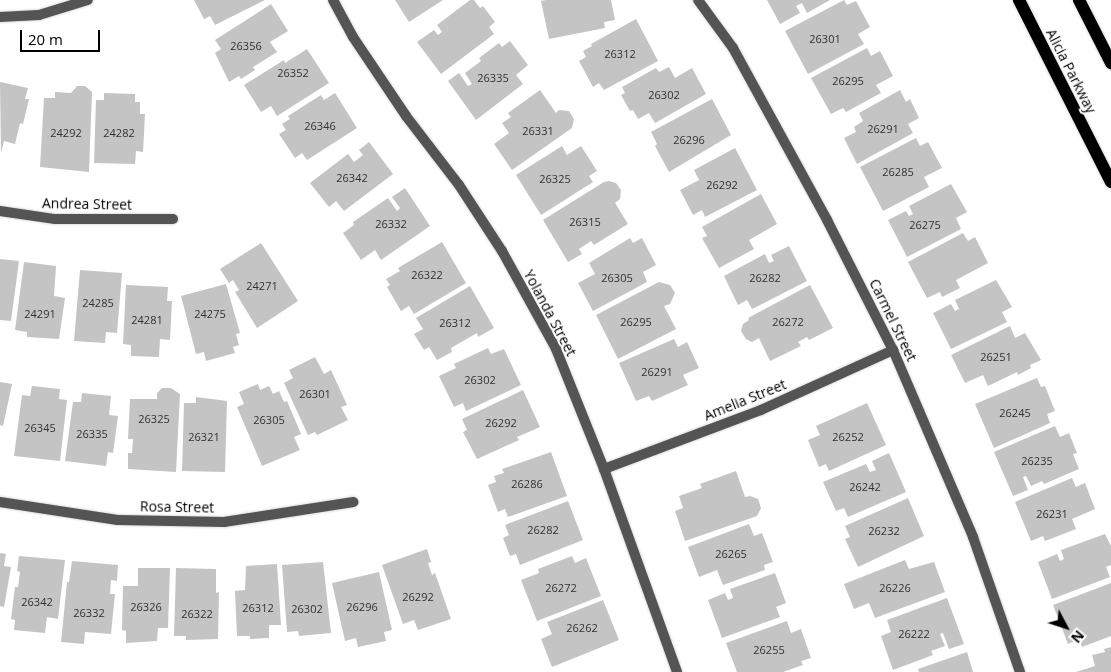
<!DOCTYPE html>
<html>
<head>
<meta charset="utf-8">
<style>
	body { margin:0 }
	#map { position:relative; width:1111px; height:672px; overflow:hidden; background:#fff; font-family:"Open Sans",sans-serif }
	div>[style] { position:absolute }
	.building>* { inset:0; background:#c4c4c4 }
	.roads { filter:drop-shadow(0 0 1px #dbdbdb) drop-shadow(0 0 1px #dbdbdb) }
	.street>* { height:10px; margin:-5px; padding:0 5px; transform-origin:5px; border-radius:5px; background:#545454 }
	.primary>* { height:12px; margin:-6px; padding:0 6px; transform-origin:6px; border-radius:6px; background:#000 }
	span { translate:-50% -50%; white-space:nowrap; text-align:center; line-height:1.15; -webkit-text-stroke:4px #fff; paint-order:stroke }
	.number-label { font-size:11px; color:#313131 }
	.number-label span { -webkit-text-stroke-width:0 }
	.street-label { font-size:14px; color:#000 }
	.north { position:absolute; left:1041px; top:602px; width:50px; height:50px; -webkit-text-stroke:4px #fff; paint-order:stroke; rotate:130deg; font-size:14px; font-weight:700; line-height:20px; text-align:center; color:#000 }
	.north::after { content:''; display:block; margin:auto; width:18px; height:22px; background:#000; clip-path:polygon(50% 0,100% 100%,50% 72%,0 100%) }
	.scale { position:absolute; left:20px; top:30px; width:80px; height:22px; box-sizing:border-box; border:2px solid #000; border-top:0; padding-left:6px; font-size:15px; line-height:18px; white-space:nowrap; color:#000; -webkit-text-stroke:4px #fff; paint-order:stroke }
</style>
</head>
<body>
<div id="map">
	<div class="building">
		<i style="clip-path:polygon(194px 0,265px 0,215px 25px,210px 16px,204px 19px)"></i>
		<i style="clip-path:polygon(395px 0,443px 0,409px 22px)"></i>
		<i style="clip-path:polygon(470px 0,474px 0,480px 8px,483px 6px,495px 22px,489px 27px,494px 34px,441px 74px,417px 42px,434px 30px,438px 35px,442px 32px,437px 25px)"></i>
		<i style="clip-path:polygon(546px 0,611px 0,615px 20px,604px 22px,605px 28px,549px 39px,541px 1px)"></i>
		<i style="clip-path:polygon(767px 0,830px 0,807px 13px,802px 3px,796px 6px,800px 13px,780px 24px)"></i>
		<i style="clip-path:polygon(844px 0,847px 5px,856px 1px,870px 27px,858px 34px,864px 44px,808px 74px,785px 31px)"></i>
		<i style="clip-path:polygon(271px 4px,288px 31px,270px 42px,277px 52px,253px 67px,255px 70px,241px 79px,239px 76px,229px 82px,215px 53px,221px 49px,215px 40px)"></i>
		<i style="clip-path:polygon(636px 19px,658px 61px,604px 90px,599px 83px,593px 87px,579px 61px,586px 57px,583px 51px,592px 46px,591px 44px)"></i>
		<i style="clip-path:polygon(510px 41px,528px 65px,516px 75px,523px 84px,476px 120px,448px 81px,459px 73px,468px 86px,472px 84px,465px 73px,481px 61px,479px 58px,499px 43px,502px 47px)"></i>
		<i style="clip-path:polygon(867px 48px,871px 56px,880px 51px,893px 76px,876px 85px,881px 93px,846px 112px,843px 108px,831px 114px,811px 78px)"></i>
		<i style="clip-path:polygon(307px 49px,329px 83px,277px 116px,271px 106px,261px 112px,244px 85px,284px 60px,285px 63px)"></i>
		<i style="clip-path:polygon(669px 67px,675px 78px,692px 68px,706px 94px,655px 123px,649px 113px,638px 119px,633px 110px,630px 111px,621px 95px,625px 93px,622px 87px,656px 68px,659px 72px)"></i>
		<i style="clip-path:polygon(0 82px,28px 88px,25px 99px,29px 99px,23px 124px,20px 123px,15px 144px,4px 141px,1px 153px)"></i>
		<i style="clip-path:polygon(77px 86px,85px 86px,92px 92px,89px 172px,40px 167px,44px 98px,55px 98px,55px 92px,71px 93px)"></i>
		<i style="clip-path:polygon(540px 90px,556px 113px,559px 110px,569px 111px,574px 119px,572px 128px,512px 170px,494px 144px,509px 133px,502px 123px,511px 117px,508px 113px)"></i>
		<i style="clip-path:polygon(900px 90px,906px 102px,910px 99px,919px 118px,908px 124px,913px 133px,857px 164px,844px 138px,856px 132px,854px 127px,863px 121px,859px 113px)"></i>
		<i style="clip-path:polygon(104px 93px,135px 94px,135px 102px,140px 102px,140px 114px,145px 114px,143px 152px,136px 151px,135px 164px,94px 163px,96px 100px,104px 100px)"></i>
		<i style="clip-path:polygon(335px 93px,357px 128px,307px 160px,302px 153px,295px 158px,279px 134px,286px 130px,282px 124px,290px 119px,288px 116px,321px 95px,324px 100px)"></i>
		<i style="clip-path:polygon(712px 99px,731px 135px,669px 172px,655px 146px,657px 144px,651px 132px)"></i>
		<i style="clip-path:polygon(916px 138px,920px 146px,928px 142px,942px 168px,924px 177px,929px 187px,883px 211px,860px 167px)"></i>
		<i style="clip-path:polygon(369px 142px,393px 174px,344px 211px,336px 201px,329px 207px,310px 183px,348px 154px,354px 162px,363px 155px,359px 150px)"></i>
		<i style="clip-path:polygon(562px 146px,567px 155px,581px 146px,597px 171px,589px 176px,593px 182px,541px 215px,516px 175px)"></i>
		<i style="clip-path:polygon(735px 148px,757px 190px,705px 217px,702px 210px,693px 215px,680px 190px,699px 180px,694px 170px)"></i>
		<i style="clip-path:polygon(609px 181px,616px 183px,621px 190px,620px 199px,615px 203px,628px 224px,594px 245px,591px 241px,579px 249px,582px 254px,568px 262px,543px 220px,604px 182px)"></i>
		<i style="clip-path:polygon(951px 184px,967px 212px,956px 218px,961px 229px,907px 257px,888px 220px,906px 211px,909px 216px,913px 214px,909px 206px)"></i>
		<i style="clip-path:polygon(405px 188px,430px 226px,381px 260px,375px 250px,361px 260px,343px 233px,354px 225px,353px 222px,388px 198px,397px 211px,400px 208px,392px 197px)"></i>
		<i style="clip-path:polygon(761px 194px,777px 224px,749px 240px,754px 249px,719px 268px,702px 238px,707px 236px,702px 227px)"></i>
		<i style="clip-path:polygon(963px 233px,968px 241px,975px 237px,988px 263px,956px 280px,960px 288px,942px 297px,940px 292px,927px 298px,908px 262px)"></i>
		<i style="clip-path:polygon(630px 238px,633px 243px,642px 238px,656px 265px,643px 272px,647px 282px,593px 311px,578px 283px,595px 274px,589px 263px)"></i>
		<i style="clip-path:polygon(442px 242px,466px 283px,414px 314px,409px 306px,401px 311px,387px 287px,390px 285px,386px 279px,400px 271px,398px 268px)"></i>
		<i style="clip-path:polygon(261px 243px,298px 301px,257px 328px,235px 292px,239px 290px,233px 280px,229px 283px,220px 269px)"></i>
		<i style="clip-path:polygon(789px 246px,807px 281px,752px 309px,747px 300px,738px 305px,724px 276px,765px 254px,769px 263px,774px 261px,771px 255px)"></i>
		<i style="clip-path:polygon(0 259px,19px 261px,11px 321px,0 320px)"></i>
		<i style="clip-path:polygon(24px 262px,56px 266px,54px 296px,65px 298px,59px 339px,27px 337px,27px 332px,15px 330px)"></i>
		<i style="clip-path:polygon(80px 270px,122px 273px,117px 333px,106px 332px,105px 343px,74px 341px)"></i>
		<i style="clip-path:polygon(996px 280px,1012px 307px,1002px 312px,1007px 322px,951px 349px,933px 313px,951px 304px,955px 311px,959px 309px,955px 300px)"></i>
		<i style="clip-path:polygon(659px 282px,670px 285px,675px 293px,670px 304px,664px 306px,676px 329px,618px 359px,596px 315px)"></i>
		<i style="clip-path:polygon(226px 284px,240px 333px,236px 334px,239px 345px,233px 347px,235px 353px,206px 361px,204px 352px,196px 354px,181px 296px)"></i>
		<i style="clip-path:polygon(126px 285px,168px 287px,167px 301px,172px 301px,170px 340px,160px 339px,159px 357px,131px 356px,131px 345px,123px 344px)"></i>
		<i style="clip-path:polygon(810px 285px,833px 328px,809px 340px,807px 337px,798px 342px,801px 346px,770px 361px,759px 338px,752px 342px,746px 339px,741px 331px,743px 324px,749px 320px,748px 318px)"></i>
		<i style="clip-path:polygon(470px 286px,494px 328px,478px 337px,477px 333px,451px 348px,452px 352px,437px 360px,429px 347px,424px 350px,414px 334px,423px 329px,416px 318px)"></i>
		<i style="clip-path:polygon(1010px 326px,1015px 338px,1025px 333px,1041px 360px,1030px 365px,1031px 368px,1018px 375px,1017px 372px,988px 386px,983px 375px,965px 383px,951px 355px)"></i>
		<i style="clip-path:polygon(674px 339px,678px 347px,687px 342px,699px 368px,683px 375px,688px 385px,652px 401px,649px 396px,636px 401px,619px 363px)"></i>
		<i style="clip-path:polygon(488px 348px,491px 354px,504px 349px,521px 385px,466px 411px,463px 403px,454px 407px,439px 376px,456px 368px,454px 364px)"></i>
		<i style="clip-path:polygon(315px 357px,324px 374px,331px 370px,347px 405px,341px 407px,348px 420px,317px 435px,315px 432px,308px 435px,284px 383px,293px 378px,289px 370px)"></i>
		<i style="clip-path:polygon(1037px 378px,1041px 387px,1045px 386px,1055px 411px,1047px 414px,1050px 423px,994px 448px,975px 404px)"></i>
		<i style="clip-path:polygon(0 382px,12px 384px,3px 426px,0 425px)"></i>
		<i style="clip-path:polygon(258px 384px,260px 390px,269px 386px,273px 394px,279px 391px,284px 402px,287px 401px,301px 434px,294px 437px,300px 450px,262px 466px,237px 407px,244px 404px,239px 392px)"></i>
		<i style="clip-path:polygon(32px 386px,60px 389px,59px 399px,67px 400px,60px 461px,14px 456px,22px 395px,30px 396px)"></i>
		<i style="clip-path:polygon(162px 388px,171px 388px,180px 394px,176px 472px,128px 469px,128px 453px,132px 453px,133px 439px,128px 439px,130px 399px,157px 399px,157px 393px)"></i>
		<i style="clip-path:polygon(523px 390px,540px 427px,517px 437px,519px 440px,477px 459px,463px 432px,467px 430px,462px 419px)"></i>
		<i style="clip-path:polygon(82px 393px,111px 396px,109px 415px,118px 416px,113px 453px,108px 452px,106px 466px,65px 461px,73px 402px,81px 402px)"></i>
		<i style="clip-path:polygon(196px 397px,227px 401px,225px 472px,182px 471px,184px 403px,196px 403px)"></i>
		<i style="clip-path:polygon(867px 403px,886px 445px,829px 471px,826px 464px,819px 467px,808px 440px,820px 435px,816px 426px)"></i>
		<i style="clip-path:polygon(1055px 426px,1060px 437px,1069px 433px,1077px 453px,1073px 454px,1079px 469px,1044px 484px,1042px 481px,1031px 486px,1026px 476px,1023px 477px,1028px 490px,1013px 496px,994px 452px)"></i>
		<i style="clip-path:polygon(551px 452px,567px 496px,508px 517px,505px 509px,498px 512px,488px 485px,496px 482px,494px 476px,504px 473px,502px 469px)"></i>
		<i style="clip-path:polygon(889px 453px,906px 492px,848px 517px,844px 508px,836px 511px,823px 482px,866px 464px,870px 472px,876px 470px,872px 461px)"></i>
		<i style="clip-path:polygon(736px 471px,745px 497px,750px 496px,758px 499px,761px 508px,757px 516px,685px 541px,675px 511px,683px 508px,679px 496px,702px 488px,700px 484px)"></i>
		<i style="clip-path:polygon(1072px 478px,1076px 487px,1085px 483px,1095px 509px,1072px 519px,1076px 529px,1045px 541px,1043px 536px,1031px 541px,1015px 502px)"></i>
		<i style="clip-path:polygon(908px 498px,924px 536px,858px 567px,845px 539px,850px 537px,845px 526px)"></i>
		<i style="clip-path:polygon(568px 501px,583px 540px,520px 565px,516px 554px,510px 556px,503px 538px,509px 535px,505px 525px)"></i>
		<i style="clip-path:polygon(749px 524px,754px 536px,762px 533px,773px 562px,764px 565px,765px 570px,723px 585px,717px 570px,699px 577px,688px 547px)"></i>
		<i style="clip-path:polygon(1105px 534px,1111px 546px,1111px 565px,1106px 567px,1110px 577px,1052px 599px,1038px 562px,1057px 554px,1060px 561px,1064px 559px,1061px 550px)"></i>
		<i style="clip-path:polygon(427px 549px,431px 562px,428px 563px,432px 575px,435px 573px,451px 619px,418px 630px,414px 620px,403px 624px,382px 565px)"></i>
		<i style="clip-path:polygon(0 553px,6px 554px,4px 566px,11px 567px,4px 607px,0 606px)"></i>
		<i style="clip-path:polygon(19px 556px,65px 560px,58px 619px,47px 617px,45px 633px,14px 630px,15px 620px,11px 619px,15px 587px,18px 587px,20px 572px,17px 571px)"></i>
		<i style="clip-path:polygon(572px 556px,575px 563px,586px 558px,601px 596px,537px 621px,521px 580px,539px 573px,538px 569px)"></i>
		<i style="clip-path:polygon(905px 560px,909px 569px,934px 562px,945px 592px,875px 618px,869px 603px,854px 609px,844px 584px)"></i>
		<i style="clip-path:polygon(72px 561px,118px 565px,117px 581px,111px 580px,110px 594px,115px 594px,111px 634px,85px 632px,84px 644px,61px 642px,67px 582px,69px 582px)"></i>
		<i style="clip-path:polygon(323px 562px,331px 633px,299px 636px,298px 631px,287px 632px,282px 565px)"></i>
		<i style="clip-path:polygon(277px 564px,281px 625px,269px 625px,269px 638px,250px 639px,250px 636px,237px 636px,235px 591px,245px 590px,246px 566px)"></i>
		<i style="clip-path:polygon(138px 568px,170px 568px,168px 628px,158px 628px,157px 641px,126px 643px,126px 631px,122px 630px,123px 586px,138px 586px)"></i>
		<i style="clip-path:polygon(176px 568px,216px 569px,216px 593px,219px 592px,218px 639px,186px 640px,186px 636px,174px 636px)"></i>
		<i style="clip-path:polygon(379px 572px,392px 630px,384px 632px,386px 641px,358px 647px,356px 638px,345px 641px,332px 583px)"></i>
		<i style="clip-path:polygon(775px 573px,786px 603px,776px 607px,780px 617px,722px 638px,708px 600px,725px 593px,728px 600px,733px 598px,730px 589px)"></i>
		<i style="clip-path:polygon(1111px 583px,1111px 636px,1082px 647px,1079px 639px,1068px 644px,1053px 605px)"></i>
		<i style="clip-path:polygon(947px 598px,964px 644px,949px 649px,943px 633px,940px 634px,945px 646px,931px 651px,933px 655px,893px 670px,881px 636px,891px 632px,887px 620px)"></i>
		<i style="clip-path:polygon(603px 600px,619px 640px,552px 667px,541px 639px,552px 634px,547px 622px)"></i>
		<i style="clip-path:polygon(787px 621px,791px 633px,801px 629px,811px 658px,801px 661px,803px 665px,783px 672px,737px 672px,726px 643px)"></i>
		<i style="clip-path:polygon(1111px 647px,1111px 672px,1076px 672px,1095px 666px,1092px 655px,1105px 652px,1104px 649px)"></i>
		<i style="clip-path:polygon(967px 652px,973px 672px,919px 672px,918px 669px)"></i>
	</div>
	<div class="roads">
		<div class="street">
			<i style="left:333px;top:0;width:42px;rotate:61.6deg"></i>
			<i style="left:353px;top:37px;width:95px;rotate:56.1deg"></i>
			<i style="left:406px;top:116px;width:87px;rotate:52.5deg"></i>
			<i style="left:459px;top:185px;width:79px;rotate:56.9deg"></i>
			<i style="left:502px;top:251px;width:112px;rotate:61.1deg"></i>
			<i style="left:556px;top:349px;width:129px;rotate:68.2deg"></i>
			<i style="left:604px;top:469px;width:216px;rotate:70.2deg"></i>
			<i style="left:698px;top:0;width:59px;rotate:53.9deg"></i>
			<i style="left:733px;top:48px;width:196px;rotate:61.3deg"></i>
			<i style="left:827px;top:220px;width:146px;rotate:63.1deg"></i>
			<i style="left:893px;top:350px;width:203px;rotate:66.8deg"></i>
			<i style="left:973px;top:537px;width:143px;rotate:70.8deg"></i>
			<i style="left:0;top:17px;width:39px;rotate:-3deg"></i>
			<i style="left:39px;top:15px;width:51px;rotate:-17deg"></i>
			<i style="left:0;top:211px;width:56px;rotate:8.3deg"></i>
			<i style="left:55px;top:219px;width:118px"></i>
			<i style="left:604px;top:469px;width:168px;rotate:-20.6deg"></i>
			<i style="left:761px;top:410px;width:145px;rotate:-24.4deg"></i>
			<i style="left:0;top:502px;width:119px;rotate:8.7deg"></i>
			<i style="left:118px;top:520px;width:106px;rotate:1.1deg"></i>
			<i style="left:224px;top:522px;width:131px;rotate:-8.8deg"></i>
		</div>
		<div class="primary">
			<i style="left:1019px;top:0;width:204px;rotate:63.2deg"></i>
			<i style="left:1079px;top:0;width:71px;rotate:63.1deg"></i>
		</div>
	</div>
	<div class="number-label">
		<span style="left:825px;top:39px">26301</span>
		<span style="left:246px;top:46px">26356</span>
		<span style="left:620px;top:54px">26312</span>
		<span style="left:293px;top:73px">26352</span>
		<span style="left:493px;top:78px">26335</span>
		<span style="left:848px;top:81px">26295</span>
		<span style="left:664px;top:95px">26302</span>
		<span style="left:320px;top:126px">26346</span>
		<span style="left:883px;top:129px">26291</span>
		<span style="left:538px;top:131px">26331</span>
		<span style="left:66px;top:133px">24292</span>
		<span style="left:119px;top:133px">24282</span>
		<span style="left:689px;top:140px">26296</span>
		<span style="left:898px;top:172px">26285</span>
		<span style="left:352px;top:178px">26342</span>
		<span style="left:555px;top:179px">26325</span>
		<span style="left:722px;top:185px">26292</span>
		<span style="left:585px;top:222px">26315</span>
		<span style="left:391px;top:224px">26332</span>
		<span style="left:925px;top:225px">26275</span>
		<span style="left:427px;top:275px">26322</span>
		<span style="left:617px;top:278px">26305</span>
		<span style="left:765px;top:278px">26282</span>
		<span style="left:262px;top:286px">24271</span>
		<span style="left:98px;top:303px">24285</span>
		<span style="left:40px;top:314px">24291</span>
		<span style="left:210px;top:314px">24275</span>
		<span style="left:147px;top:320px">24281</span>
		<span style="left:636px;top:322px">26295</span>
		<span style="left:788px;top:322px">26272</span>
		<span style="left:455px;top:323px">26312</span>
		<span style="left:996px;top:357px">26251</span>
		<span style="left:657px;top:372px">26291</span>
		<span style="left:480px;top:380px">26302</span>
		<span style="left:315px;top:394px">26301</span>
		<span style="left:1015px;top:413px">26245</span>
		<span style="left:154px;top:419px">26325</span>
		<span style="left:269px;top:420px">26305</span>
		<span style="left:501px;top:423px">26292</span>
		<span style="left:40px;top:428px">26345</span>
		<span style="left:92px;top:434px">26335</span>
		<span style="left:204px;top:437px">26321</span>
		<span style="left:848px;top:437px">26252</span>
		<span style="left:1037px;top:461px">26235</span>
		<span style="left:527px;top:484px">26286</span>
		<span style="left:865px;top:487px">26242</span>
		<span style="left:1052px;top:514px">26231</span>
		<span style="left:543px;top:530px">26282</span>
		<span style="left:884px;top:531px">26232</span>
		<span style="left:731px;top:554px">26265</span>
		<span style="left:561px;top:588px">26272</span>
		<span style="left:895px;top:588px">26226</span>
		<span style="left:418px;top:597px">26292</span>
		<span style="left:37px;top:602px">26342</span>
		<span style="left:146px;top:607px">26326</span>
		<span style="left:362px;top:607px">26296</span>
		<span style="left:258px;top:608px">26312</span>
		<span style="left:307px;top:609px">26302</span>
		<span style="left:89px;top:613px">26332</span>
		<span style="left:197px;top:614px">26322</span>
		<span style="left:582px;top:628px">26262</span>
		<span style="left:914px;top:634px">26222</span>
		<span style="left:769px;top:650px">26255</span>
	</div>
	<div class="street-label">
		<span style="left:1071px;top:71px;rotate:63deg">Alicia Parkway</span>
		<span style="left:87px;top:204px;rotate:1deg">Andrea Street</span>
		<span style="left:550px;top:313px;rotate:62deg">Yolanda Street</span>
		<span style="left:893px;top:320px;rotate:64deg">Carmel Street</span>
		<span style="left:745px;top:400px;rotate:-22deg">Amelia Street</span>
		<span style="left:177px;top:507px;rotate:1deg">Rosa Street</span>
	</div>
	<div class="north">N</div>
	<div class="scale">20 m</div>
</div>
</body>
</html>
